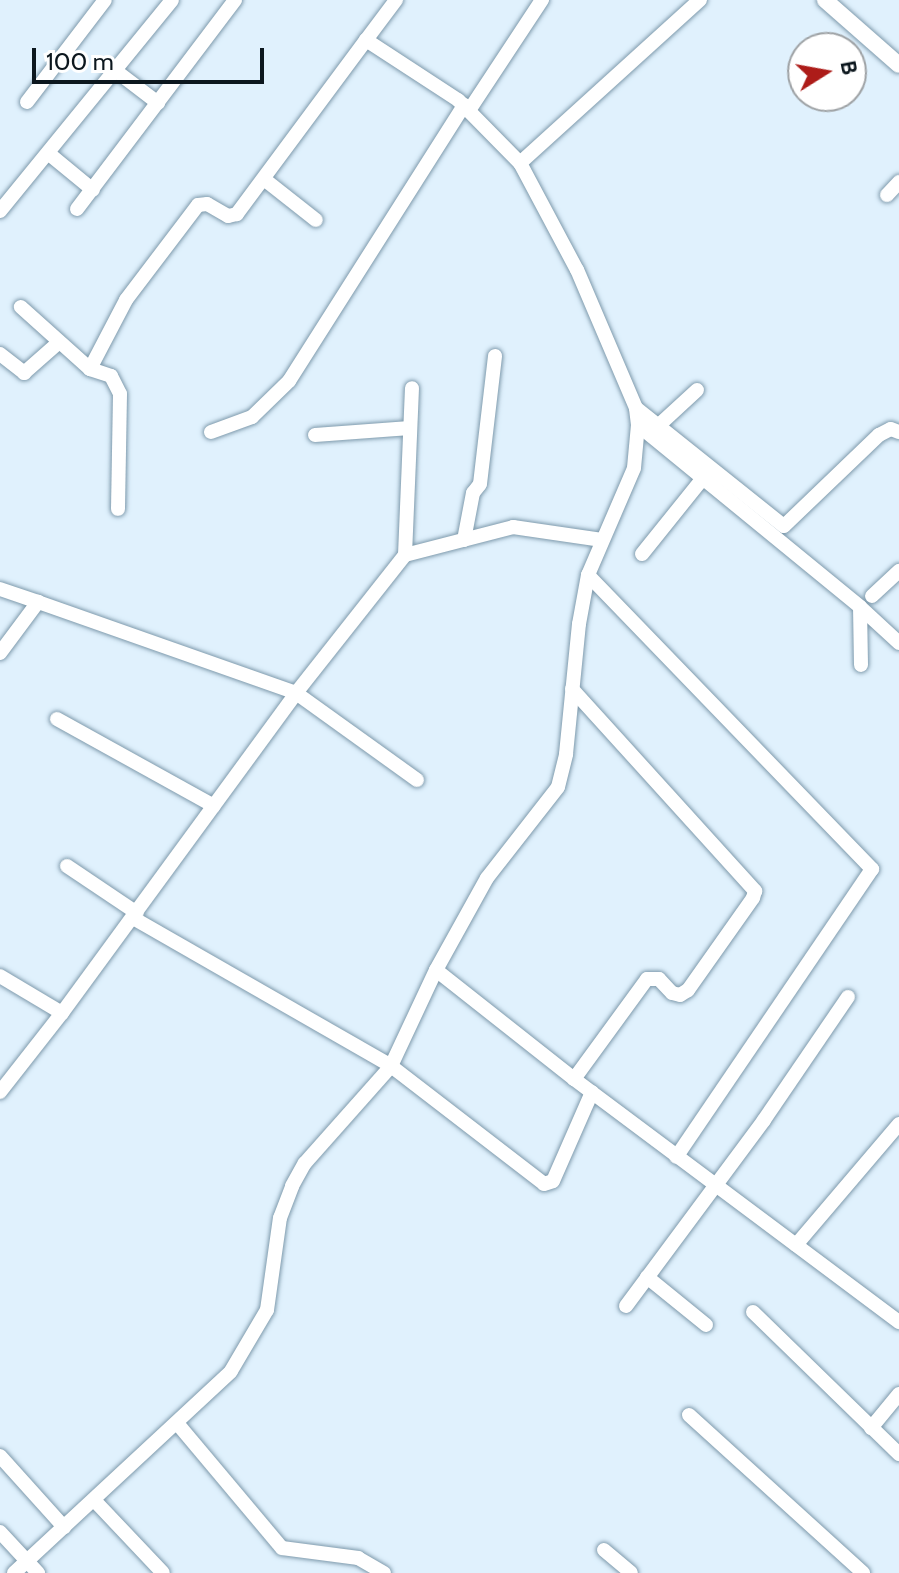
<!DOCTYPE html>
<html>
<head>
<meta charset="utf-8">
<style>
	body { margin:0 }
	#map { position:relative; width:899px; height:1573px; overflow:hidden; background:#e0f1fd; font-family:Cabin,sans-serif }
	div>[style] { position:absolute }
	.roads { filter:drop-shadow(0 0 2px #7e9aac) drop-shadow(0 0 2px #7e9aac) }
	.minor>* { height:14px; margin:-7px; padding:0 7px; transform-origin:7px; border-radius:7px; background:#fff }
	.tertiary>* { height:16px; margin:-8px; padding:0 8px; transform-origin:8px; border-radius:8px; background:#fff }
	span { translate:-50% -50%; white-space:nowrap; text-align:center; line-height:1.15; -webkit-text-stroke:8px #fff; paint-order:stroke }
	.north { position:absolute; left:787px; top:32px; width:80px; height:80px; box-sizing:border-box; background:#fff; border:2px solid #9ea2a5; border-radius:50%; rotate:79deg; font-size:22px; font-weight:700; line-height:32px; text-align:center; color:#0c171e }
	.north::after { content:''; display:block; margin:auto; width:28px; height:36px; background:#ad1c19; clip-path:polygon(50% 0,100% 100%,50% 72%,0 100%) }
	.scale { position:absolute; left:32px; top:48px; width:232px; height:36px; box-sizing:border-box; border:4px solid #0c171e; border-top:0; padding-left:10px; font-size:24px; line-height:28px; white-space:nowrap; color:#0c171e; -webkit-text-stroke:6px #fff; paint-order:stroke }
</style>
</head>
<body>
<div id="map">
	<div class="roads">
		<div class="minor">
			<i style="left:366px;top:40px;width:50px;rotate:-53.1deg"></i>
			<i style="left:116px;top:71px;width:53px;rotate:37.3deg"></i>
			<i style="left:27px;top:102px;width:128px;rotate:-52.6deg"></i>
			<i style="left:470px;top:109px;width:131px;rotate:-56.6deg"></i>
			<i style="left:48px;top:153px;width:58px;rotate:39.4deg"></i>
			<i style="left:520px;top:163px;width:243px;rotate:-42.2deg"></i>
			<i style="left:264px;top:179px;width:66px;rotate:38.3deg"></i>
			<i style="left:887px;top:195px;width:18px;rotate:-47deg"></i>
			<i style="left:77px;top:209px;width:262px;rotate:-52.9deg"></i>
			<i style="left:0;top:211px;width:272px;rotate:-50.8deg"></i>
			<i style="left:0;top:354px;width:31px;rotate:38deg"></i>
			<i style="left:24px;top:373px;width:45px;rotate:-41.4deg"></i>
			<i style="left:90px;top:369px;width:22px;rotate:18deg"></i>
			<i style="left:111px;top:376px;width:20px;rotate:63deg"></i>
			<i style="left:120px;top:394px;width:115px;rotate:91deg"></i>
			<i style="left:636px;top:408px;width:189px;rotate:38.6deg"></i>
			<i style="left:784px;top:526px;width:132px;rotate:-43.8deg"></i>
			<i style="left:879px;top:435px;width:13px;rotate:-27deg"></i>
			<i style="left:891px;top:429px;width:9px;rotate:21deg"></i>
			<i style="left:638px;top:425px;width:287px;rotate:39.3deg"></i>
			<i style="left:860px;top:607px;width:58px;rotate:89deg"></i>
			<i style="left:658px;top:426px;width:53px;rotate:-42.7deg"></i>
			<i style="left:211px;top:432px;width:44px;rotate:-20.1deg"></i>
			<i style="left:252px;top:417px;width:52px;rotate:-44.2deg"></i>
			<i style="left:289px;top:381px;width:327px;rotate:-57.6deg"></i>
			<i style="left:315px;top:435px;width:95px;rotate:-4.2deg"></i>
			<i style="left:464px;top:540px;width:48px;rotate:-79.2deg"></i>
			<i style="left:473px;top:493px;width:11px;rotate:-52deg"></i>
			<i style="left:480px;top:484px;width:129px;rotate:-83.3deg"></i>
			<i style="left:642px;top:554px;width:97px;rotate:-51.2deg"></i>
			<i style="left:405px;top:555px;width:167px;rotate:-87.6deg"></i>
			<i style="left:588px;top:575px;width:409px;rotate:46deg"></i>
			<i style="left:872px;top:869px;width:348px;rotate:124.2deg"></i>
			<i style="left:0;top:589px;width:40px;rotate:18.9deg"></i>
			<i style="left:872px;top:596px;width:37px;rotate:-43deg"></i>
			<i style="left:860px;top:607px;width:53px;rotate:42.7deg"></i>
			<i style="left:0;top:653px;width:64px;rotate:-53.3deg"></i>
			<i style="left:38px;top:602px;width:274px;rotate:19.4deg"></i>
			<i style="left:296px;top:693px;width:149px;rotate:35.7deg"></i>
			<i style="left:572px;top:689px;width:273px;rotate:47.8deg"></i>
			<i style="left:755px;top:891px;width:7px;rotate:106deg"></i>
			<i style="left:753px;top:898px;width:113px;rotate:125.2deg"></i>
			<i style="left:688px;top:990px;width:9px;rotate:148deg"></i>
			<i style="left:680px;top:995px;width:8px;rotate:-166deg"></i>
			<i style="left:672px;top:993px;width:19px;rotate:-133deg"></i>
			<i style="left:659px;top:979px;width:12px;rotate:180deg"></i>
			<i style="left:647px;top:979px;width:124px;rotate:126.1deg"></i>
			<i style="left:57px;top:719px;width:179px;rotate:29deg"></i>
			<i style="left:67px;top:866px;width:84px;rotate:33.9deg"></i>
			<i style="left:133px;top:918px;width:297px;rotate:29.8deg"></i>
			<i style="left:391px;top:1066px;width:193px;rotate:37.6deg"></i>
			<i style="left:544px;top:1184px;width:9px;rotate:-18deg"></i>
			<i style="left:553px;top:1181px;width:97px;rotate:-66.3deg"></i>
			<i style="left:436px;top:970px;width:176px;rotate:38.3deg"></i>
			<i style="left:574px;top:1079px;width:406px;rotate:36.8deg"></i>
			<i style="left:0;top:976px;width:72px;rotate:30.8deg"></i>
			<i style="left:62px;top:1013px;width:396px;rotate:-53.8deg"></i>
			<i style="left:296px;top:693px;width:176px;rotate:-51.7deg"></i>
			<i style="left:405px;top:555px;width:112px;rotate:-14.5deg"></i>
			<i style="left:513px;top:527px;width:90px;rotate:8.3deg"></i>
			<i style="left:0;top:1092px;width:100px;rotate:-51.9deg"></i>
			<i style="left:796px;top:1245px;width:159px;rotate:-49.6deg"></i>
			<i style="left:647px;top:1277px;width:76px;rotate:39.1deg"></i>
			<i style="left:626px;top:1306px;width:232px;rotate:-53.4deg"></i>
			<i style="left:764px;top:1120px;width:149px;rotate:-55.7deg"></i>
			<i style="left:753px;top:1312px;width:204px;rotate:44.2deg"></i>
			<i style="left:689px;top:1415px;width:235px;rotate:42.2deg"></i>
			<i style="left:177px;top:1423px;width:163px;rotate:50deg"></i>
			<i style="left:282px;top:1548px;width:77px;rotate:7.5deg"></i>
			<i style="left:358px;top:1558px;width:30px;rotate:30deg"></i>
			<i style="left:871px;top:1428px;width:44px;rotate:-50.5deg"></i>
			<i style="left:0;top:1456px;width:96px;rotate:48deg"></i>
			<i style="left:94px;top:1500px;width:100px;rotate:46.6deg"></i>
			<i style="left:0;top:1532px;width:56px;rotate:47.2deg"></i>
			<i style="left:604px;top:1550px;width:35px;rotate:40deg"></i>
			<i style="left:14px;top:1573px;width:296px;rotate:-42.9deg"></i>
			<i style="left:231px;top:1371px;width:71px;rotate:-59.5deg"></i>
			<i style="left:267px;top:1310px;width:93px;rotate:-82deg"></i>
			<i style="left:280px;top:1218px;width:34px;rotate:-69deg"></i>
			<i style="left:292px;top:1186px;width:26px;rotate:-61deg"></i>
			<i style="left:305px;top:1163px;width:130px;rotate:-48.4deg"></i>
			<i style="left:391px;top:1066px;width:106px;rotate:-64.9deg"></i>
			<i style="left:436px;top:970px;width:105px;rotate:-61deg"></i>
			<i style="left:487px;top:878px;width:115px;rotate:-52deg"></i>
			<i style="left:558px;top:787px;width:34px;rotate:-76deg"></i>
			<i style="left:566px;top:754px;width:131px;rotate:-84.3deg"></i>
			<i style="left:579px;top:624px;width:50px;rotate:-79.6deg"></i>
			<i style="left:588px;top:575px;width:116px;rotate:-66.7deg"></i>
			<i style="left:634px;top:468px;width:43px;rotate:-84.7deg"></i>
			<i style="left:638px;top:425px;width:17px;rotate:-97deg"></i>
			<i style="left:636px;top:408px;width:150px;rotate:-113.1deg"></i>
			<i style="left:577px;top:270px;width:121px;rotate:-118deg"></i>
			<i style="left:520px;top:163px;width:88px;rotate:-134.5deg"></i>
			<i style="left:458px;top:100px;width:110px;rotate:-146.9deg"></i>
			<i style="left:366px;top:40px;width:217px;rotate:126.6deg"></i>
			<i style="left:237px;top:214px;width:9px;rotate:167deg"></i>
			<i style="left:228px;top:216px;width:24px;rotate:-150deg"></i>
			<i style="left:207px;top:204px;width:9px;rotate:174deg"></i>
			<i style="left:198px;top:205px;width:119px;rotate:127.2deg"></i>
			<i style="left:126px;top:300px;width:78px;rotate:117.6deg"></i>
			<i style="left:90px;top:369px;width:93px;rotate:-138.1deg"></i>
		</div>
		<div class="tertiary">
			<i style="left:825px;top:0;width:98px;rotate:41.3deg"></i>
		</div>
	</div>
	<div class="north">B</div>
	<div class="scale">100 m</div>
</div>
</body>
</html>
